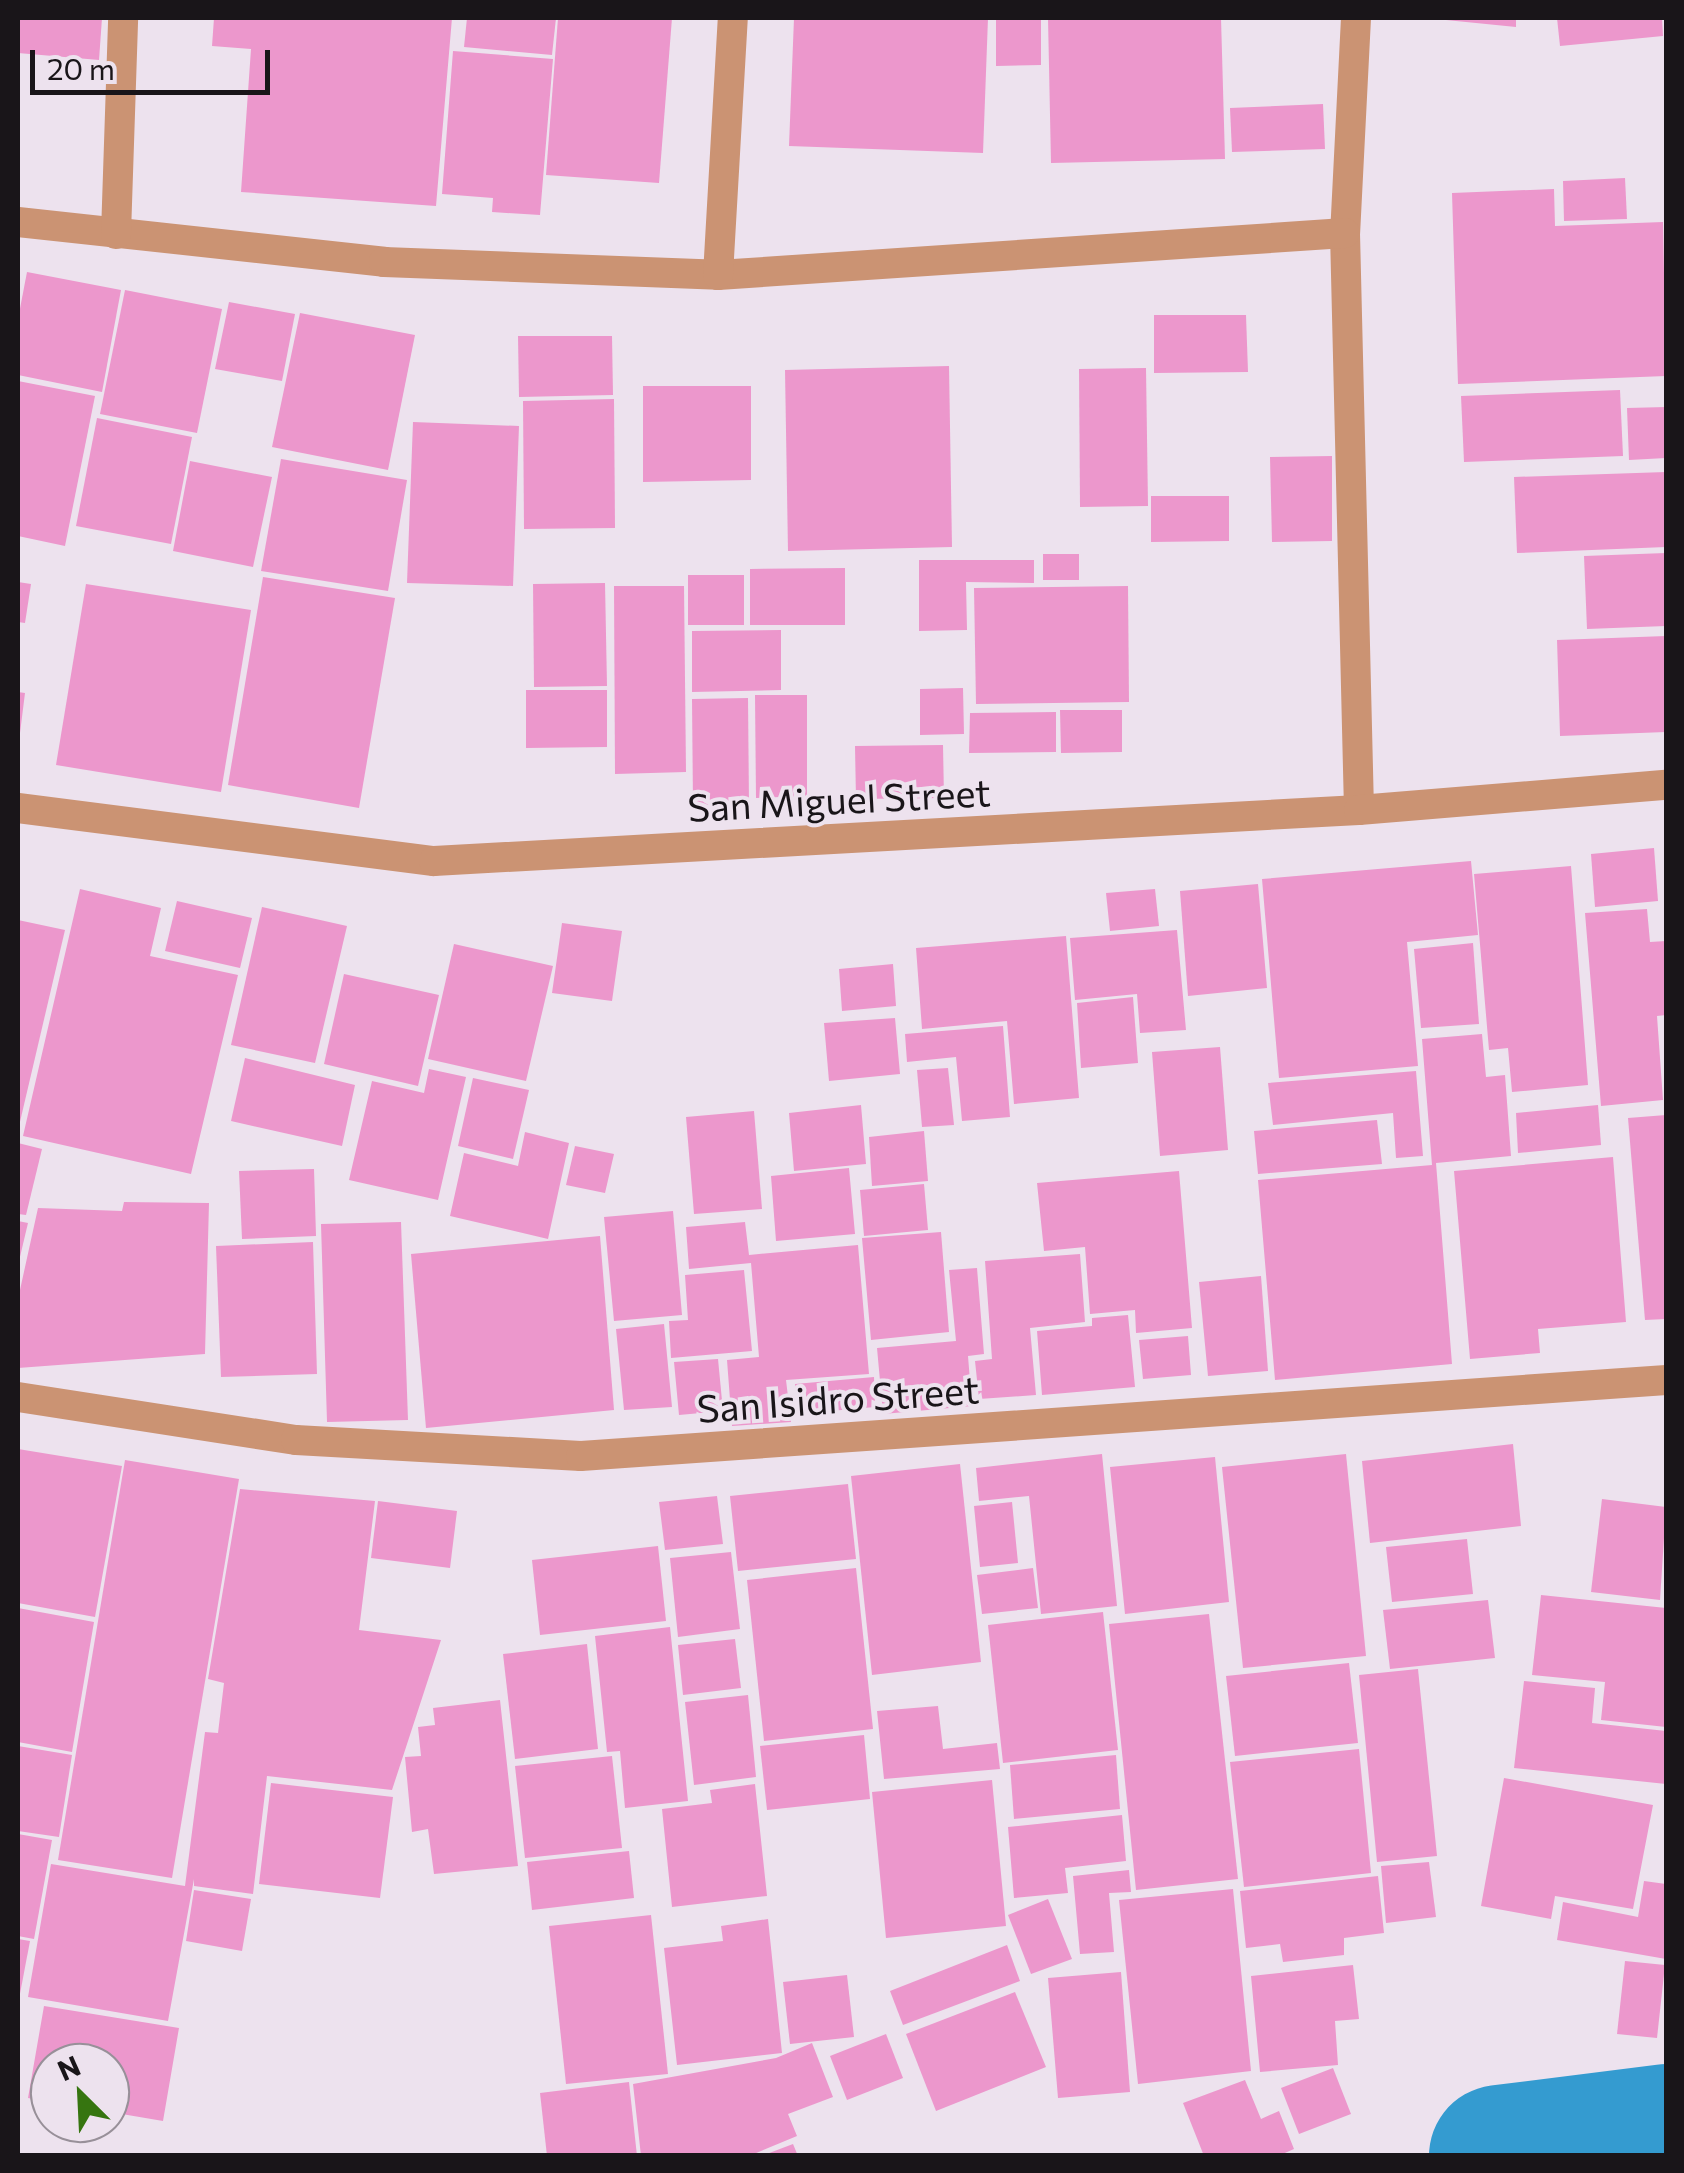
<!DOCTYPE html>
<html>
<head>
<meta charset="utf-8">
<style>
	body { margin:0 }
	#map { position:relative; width:1684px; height:2173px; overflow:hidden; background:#ede2ee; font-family:Commissioner,sans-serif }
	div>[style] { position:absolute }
	.river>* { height:142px; margin:-71px; padding:0 71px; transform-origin:71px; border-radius:71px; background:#349bd0 }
	.building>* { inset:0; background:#ec97cc }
	.minor>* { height:30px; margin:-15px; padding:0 15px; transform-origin:15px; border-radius:15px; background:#cb9373 }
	span { translate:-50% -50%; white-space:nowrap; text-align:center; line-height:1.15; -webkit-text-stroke:8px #ede2ee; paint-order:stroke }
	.street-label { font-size:38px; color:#191519 }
	.frame { position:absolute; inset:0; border:20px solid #191519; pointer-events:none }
	.north { position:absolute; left:30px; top:2043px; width:100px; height:100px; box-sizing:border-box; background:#ede2ee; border:2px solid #989099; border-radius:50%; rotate:336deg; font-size:28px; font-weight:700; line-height:40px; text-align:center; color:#191519 }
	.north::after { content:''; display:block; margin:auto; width:35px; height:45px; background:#367510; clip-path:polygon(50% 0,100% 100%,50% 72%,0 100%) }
	.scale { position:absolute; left:30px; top:50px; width:240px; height:45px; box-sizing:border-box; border:5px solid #191519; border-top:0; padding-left:12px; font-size:30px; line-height:35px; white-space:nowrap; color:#191519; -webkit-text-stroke:8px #ede2ee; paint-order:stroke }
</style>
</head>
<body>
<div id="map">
	<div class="river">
		<i style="left:1500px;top:2156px;width:167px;rotate:-7.2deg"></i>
	</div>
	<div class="building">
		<i style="clip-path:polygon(18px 18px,102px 18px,99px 60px,18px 53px)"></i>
		<i style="clip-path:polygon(214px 18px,452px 18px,436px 206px,241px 192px,251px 49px,212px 46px)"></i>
		<i style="clip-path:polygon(467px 18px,556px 18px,552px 55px,464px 47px)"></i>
		<i style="clip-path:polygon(558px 18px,672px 18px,659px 183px,546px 175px)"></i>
		<i style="clip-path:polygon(794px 18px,988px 18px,983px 153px,789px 146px)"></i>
		<i style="clip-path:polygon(996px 18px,1041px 18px,1041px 65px,996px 66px)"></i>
		<i style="clip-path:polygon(1048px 18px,1221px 18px,1225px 159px,1051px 163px)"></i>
		<i style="clip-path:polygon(1426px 18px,1516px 18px,1516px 27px)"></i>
		<i style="clip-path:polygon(1557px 18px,1662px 18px,1663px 36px,1560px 46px)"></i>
		<i style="clip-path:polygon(453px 51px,553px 59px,540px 215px,492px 212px,493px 198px,442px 194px)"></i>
		<i style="clip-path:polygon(1323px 104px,1325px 149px,1232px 152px,1230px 108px)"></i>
		<i style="clip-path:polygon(1625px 178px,1627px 219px,1564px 221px,1563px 181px)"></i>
		<i style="clip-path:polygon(1554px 189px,1555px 226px,1663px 222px,1666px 376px,1458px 384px,1452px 193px)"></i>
		<i style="clip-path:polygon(27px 272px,121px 290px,102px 392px,18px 375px,18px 319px)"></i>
		<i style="clip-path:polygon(125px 290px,222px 309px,197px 433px,100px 414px)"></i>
		<i style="clip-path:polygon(229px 302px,295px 314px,282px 381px,215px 369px)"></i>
		<i style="clip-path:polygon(300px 313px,415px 335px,388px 470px,272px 447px)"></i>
		<i style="clip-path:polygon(1154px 315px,1246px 315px,1248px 372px,1154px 373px)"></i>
		<i style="clip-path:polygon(518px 336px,612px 336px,613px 395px,519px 397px)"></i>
		<i style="clip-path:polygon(949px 366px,952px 547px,788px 551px,785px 370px)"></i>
		<i style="clip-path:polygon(1146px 368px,1148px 506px,1080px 507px,1079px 369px)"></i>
		<i style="clip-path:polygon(18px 381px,95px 396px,65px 546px,18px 536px)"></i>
		<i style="clip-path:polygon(643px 386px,751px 386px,751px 480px,643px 482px)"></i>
		<i style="clip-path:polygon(1620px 390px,1623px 456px,1464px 462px,1461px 396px)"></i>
		<i style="clip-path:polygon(614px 399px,615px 528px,524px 529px,523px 401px)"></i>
		<i style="clip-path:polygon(1666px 407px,1666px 458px,1629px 460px,1627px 408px)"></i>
		<i style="clip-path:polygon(97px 418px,192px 437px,171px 544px,76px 526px)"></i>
		<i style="clip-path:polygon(413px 422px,519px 426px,513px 586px,407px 583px)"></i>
		<i style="clip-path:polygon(1332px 456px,1332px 541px,1272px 542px,1270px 457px)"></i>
		<i style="clip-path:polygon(281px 459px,407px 480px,388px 591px,261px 571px)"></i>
		<i style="clip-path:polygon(190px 461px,272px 477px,253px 567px,173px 551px)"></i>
		<i style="clip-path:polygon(1666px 472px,1666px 547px,1517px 553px,1514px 477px)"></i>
		<i style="clip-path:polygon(1151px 496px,1229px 496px,1229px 541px,1151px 542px)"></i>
		<i style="clip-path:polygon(1666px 553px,1666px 626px,1587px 629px,1584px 556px)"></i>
		<i style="clip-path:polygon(1043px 554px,1079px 554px,1079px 580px,1043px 580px)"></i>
		<i style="clip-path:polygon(919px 560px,1034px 560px,1034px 583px,966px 582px,967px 630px,919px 631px)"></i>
		<i style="clip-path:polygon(845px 568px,845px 625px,750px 625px,750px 569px)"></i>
		<i style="clip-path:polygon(688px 575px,744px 575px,744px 625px,688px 625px)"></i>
		<i style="clip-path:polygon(263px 577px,395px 598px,359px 808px,228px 785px)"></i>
		<i style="clip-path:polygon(18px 582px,31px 584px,25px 623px,18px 622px)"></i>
		<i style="clip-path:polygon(605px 583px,607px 686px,534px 687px,533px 584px)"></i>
		<i style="clip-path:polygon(86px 584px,251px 610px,221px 792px,56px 765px)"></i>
		<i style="clip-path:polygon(614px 586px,684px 586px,686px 772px,615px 774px)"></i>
		<i style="clip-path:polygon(1128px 586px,1129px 702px,976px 704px,974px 588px)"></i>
		<i style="clip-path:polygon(781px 630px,781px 690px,692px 692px,692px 631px)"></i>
		<i style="clip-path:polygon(1666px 636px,1666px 732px,1560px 736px,1557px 640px)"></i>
		<i style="clip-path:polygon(963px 688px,964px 734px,920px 735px,920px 689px)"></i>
		<i style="clip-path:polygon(526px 690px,607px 690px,607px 747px,526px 748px)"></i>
		<i style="clip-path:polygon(18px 692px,25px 693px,20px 733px,18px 733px)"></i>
		<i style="clip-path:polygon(755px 695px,807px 695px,807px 796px,756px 798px)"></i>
		<i style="clip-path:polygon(748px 698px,749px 805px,693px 805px,692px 699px)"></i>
		<i style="clip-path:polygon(1060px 710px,1122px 710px,1122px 752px,1061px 753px)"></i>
		<i style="clip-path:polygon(1056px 712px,1056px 752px,969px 753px,970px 713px)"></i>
		<i style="clip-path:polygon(943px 745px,944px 798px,856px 799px,855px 746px)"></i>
		<i style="clip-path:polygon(1654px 848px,1658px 901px,1595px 907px,1591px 854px)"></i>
		<i style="clip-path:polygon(1471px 861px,1478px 935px,1407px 942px,1418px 1066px,1279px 1078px,1262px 879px)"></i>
		<i style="clip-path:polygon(1571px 866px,1588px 1085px,1512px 1092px,1508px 1048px,1489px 1050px,1474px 874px)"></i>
		<i style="clip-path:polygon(1258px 884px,1267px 988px,1188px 996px,1180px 891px)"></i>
		<i style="clip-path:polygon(80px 889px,161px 908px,150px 956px,238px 975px,191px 1174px,23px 1136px)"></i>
		<i style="clip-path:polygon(1155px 889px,1159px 926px,1110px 931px,1106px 893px)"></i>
		<i style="clip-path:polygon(177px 901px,252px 918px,240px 968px,165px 951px)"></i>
		<i style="clip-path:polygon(262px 907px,347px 926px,315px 1063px,231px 1045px)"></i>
		<i style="clip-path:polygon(1647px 909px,1650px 942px,1666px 941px,1666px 1015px,1657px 1016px,1663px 1100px,1601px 1106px,1585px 913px)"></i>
		<i style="clip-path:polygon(18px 920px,65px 930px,19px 1126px,18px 1126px)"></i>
		<i style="clip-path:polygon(562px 923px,622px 931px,612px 1001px,552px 993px)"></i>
		<i style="clip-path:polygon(1177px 930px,1186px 1030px,1140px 1033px,1137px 994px,1075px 1000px,1070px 938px)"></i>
		<i style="clip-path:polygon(1066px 936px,1079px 1098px,1014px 1104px,1007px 1021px,922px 1029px,916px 948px)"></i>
		<i style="clip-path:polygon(1473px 943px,1479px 1024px,1421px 1028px,1414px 949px)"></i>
		<i style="clip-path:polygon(454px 944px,553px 966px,526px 1081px,428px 1059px)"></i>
		<i style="clip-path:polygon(893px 964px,896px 1006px,842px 1011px,839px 969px)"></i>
		<i style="clip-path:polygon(344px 974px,439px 995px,418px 1086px,324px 1064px)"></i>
		<i style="clip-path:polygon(1133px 997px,1138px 1063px,1081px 1068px,1077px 1003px)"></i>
		<i style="clip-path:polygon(895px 1018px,900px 1074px,829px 1081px,824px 1023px)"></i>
		<i style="clip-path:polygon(1003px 1026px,1010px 1117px,962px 1121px,956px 1057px,907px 1062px,905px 1034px)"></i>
		<i style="clip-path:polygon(1482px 1034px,1486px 1077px,1505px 1075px,1511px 1156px,1436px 1163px,1452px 1364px,1275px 1380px,1258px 1180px,1432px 1165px,1422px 1039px)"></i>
		<i style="clip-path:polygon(1220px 1047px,1228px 1150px,1160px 1156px,1152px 1052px)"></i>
		<i style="clip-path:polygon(245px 1058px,355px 1085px,342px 1146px,231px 1121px)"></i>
		<i style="clip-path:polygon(948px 1068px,954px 1125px,922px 1127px,917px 1070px)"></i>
		<i style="clip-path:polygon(429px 1069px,466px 1077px,438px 1200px,349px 1180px,372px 1081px,424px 1093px)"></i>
		<i style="clip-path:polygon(1416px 1071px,1423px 1156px,1396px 1158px,1393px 1113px,1273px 1125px,1268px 1083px)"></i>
		<i style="clip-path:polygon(473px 1078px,529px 1090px,513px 1159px,458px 1146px)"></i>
		<i style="clip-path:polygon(861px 1105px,866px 1164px,794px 1171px,789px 1113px)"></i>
		<i style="clip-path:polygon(1598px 1105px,1601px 1145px,1518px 1153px,1516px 1113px)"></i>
		<i style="clip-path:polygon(754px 1111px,762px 1209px,694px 1214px,686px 1117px)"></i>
		<i style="clip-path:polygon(1666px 1115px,1666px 1319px,1645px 1320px,1628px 1118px)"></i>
		<i style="clip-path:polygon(1377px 1120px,1382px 1164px,1258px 1174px,1254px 1131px)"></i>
		<i style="clip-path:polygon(924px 1131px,928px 1181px,872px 1186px,869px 1137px)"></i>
		<i style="clip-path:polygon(525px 1132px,569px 1143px,548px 1239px,450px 1216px,464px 1153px,518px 1166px)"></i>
		<i style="clip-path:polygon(18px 1143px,42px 1149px,26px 1215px,18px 1214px)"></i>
		<i style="clip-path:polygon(575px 1146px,614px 1154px,605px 1193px,566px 1185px)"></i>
		<i style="clip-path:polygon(1613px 1157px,1626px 1322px,1538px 1329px,1540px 1353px,1470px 1359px,1454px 1171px)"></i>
		<i style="clip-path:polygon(849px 1168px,855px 1234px,776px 1241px,771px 1176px)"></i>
		<i style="clip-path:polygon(314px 1169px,316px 1236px,242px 1239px,239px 1171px)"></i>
		<i style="clip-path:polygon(1179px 1171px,1192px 1328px,1136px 1333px,1135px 1310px,1090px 1314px,1085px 1247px,1044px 1251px,1037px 1183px)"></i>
		<i style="clip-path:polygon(924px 1184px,928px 1230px,864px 1236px,860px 1190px)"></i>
		<i style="clip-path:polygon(124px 1202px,209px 1203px,205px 1354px,18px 1368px,18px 1299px,38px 1208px,122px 1211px)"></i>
		<i style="clip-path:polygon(673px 1211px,682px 1315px,614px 1321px,604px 1217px)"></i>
		<i style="clip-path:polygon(18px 1221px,28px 1223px,19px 1261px,18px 1261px)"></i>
		<i style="clip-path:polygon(401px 1222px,408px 1420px,327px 1422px,321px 1224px)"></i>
		<i style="clip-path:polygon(745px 1222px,749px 1255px,858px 1245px,869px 1374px,786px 1380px,791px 1422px,732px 1426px,727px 1360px,759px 1357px,751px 1263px,689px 1269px,686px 1227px)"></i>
		<i style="clip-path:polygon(941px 1232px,949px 1332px,871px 1340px,862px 1238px)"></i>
		<i style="clip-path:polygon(600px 1236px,614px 1410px,426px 1428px,411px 1254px)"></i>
		<i style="clip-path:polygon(313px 1242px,317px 1374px,221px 1377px,216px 1246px)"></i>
		<i style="clip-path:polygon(1080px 1254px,1085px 1322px,1030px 1328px,1036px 1395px,979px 1399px,975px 1361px,992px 1359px,985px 1261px)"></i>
		<i style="clip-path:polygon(977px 1268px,984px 1354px,968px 1356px,972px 1406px,883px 1414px,877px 1348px,956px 1341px,949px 1270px)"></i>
		<i style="clip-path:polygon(744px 1270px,752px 1351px,671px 1358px,669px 1321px,688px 1320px,685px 1275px)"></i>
		<i style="clip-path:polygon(1261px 1276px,1268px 1371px,1208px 1376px,1199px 1282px)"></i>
		<i style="clip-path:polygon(1128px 1315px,1135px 1387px,1042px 1395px,1037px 1331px,1092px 1326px,1092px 1318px)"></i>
		<i style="clip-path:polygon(664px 1324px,672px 1407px,624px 1410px,616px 1329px)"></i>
		<i style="clip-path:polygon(1188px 1336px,1191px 1375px,1143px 1379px,1139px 1340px)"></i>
		<i style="clip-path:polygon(718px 1359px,723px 1411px,679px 1415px,674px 1362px)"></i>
		<i style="clip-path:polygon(874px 1377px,875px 1407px,797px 1414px,795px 1384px)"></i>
		<i style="clip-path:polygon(1513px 1444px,1521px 1526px,1370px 1543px,1362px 1461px)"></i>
		<i style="clip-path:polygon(18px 1449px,122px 1466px,95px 1617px,18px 1603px)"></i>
		<i style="clip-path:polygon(1102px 1454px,1117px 1606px,1041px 1614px,1029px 1496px,979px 1501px,976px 1468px)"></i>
		<i style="clip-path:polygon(1346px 1454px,1366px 1656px,1243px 1668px,1222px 1467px)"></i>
		<i style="clip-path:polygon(1215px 1457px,1229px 1602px,1125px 1614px,1110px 1467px)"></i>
		<i style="clip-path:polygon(125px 1460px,239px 1479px,172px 1878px,58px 1860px)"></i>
		<i style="clip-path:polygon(960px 1464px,981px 1662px,872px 1675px,851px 1476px)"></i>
		<i style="clip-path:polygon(848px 1484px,856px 1559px,738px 1571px,730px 1496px)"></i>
		<i style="clip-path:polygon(240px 1489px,375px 1501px,359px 1630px,441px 1640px,392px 1790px,267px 1776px,253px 1894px,194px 1886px,194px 1879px,168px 2021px,28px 1997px,51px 1864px,185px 1886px,205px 1732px,218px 1733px,224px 1683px,208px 1679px)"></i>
		<i style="clip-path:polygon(717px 1496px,723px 1544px,665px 1550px,659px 1502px)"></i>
		<i style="clip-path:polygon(1602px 1499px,1666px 1507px,1660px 1600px,1591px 1592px)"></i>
		<i style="clip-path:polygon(378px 1501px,457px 1511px,450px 1568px,371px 1558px)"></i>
		<i style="clip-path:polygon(1012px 1502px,1018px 1563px,980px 1567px,974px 1506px)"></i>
		<i style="clip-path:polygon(1467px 1539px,1473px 1594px,1392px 1602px,1386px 1547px)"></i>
		<i style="clip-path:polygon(658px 1546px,666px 1621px,540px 1635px,532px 1560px)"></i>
		<i style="clip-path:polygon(731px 1552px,740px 1629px,678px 1637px,670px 1558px)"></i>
		<i style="clip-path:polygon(856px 1568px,873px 1729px,764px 1741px,747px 1580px)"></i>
		<i style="clip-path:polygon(1033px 1568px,1038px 1608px,982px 1614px,977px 1575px)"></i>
		<i style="clip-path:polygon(1541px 1595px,1666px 1608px,1666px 1727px,1601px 1720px,1605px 1682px,1532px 1675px)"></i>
		<i style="clip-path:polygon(1488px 1600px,1495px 1658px,1390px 1669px,1383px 1610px)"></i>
		<i style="clip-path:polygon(18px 1608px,94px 1622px,72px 1752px,18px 1742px)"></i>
		<i style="clip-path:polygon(1103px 1612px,1118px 1750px,1003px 1763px,988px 1625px)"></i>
		<i style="clip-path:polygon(1209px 1614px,1238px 1879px,1136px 1890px,1109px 1624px)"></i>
		<i style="clip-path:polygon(670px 1627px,688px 1801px,625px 1808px,620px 1751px,607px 1752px,595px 1636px)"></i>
		<i style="clip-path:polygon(735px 1639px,741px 1688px,683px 1695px,678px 1645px)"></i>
		<i style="clip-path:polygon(587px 1644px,598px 1749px,515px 1759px,503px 1654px)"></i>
		<i style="clip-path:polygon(1349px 1663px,1358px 1743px,1235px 1756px,1226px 1676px)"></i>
		<i style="clip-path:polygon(1418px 1669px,1437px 1856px,1377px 1862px,1359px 1675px)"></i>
		<i style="clip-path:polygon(1524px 1681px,1595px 1688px,1592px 1723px,1666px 1731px,1666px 1784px,1514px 1768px)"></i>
		<i style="clip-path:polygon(748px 1695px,756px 1777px,694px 1785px,685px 1702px)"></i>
		<i style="clip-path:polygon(500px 1700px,518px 1866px,434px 1874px,428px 1829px,412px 1832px,405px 1757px,421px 1756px,418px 1727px,435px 1725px,433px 1708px)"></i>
		<i style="clip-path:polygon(938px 1706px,943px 1749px,997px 1743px,1000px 1769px,884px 1779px,877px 1711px)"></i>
		<i style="clip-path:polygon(864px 1735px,870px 1799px,767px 1810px,760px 1746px)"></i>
		<i style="clip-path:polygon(18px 1746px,72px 1755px,59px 1837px,18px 1831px)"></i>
		<i style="clip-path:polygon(1359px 1749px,1371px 1873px,1244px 1887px,1230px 1762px)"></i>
		<i style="clip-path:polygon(1116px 1755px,1120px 1809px,1014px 1819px,1010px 1765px)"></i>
		<i style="clip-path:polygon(612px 1756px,622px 1848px,525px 1858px,515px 1766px)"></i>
		<i style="clip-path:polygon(1504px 1778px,1653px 1805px,1633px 1909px,1555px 1896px,1551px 1919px,1481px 1906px)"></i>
		<i style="clip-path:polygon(992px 1780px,1006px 1926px,886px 1938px,872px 1792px)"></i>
		<i style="clip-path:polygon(271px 1783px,393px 1797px,380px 1898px,259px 1884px)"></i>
		<i style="clip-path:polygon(755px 1784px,767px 1896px,672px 1907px,662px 1809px,712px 1803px,710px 1790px)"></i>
		<i style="clip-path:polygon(1122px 1815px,1126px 1861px,1065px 1868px,1068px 1893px,1014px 1898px,1008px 1827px)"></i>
		<i style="clip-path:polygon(18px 1834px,52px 1840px,34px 1939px,18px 1936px)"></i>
		<i style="clip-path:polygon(629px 1851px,634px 1898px,532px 1910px,527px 1862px)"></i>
		<i style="clip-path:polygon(1429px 1862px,1436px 1917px,1386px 1923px,1381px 1866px)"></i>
		<i style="clip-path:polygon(1129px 1870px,1131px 1892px,1109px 1893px,1114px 1952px,1080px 1954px,1073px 1876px)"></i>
		<i style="clip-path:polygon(1378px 1876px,1384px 1933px,1344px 1938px,1344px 1955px,1283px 1962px,1280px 1944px,1246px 1948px,1240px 1891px)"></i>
		<i style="clip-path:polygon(1644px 1881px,1666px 1884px,1666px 1959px,1557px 1940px,1563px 1902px,1638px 1917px)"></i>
		<i style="clip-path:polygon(1233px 1889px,1251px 2071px,1138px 2084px,1119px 1900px)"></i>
		<i style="clip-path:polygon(194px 1890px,251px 1899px,242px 1951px,186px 1941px)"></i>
		<i style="clip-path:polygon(1048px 1899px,1072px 1959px,1031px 1974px,1008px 1915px)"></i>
		<i style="clip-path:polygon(651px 1915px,668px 2074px,566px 2084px,549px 1926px)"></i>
		<i style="clip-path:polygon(768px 1919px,782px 2053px,677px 2065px,664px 1948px,723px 1941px,721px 1926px)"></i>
		<i style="clip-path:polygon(18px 1939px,30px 1941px,19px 1999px,18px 1999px)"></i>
		<i style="clip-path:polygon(1007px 1945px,1020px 1981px,903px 2025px,890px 1991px)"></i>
		<i style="clip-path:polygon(1625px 1961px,1665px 1965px,1657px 2038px,1617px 2034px)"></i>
		<i style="clip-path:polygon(1353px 1965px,1359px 2019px,1335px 2021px,1338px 2065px,1260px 2072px,1251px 1976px)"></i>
		<i style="clip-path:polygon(1121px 1972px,1130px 2092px,1058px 2098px,1048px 1978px)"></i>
		<i style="clip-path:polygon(847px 1975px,854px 2037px,790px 2044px,783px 1982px)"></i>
		<i style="clip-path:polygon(1015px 1992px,1046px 2067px,936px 2111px,906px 2034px)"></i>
		<i style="clip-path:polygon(44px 2006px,179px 2028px,163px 2121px,110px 2112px,110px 2063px,50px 2063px,50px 2102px,28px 2098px)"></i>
		<i style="clip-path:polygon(886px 2034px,903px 2078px,847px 2100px,830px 2056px)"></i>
		<i style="clip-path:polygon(812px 2043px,833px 2097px,788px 2114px,797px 2136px,749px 2156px,641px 2156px,633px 2084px,776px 2058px)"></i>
		<i style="clip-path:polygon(1333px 2068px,1351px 2114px,1299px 2134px,1281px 2088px)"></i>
		<i style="clip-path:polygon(1245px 2080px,1261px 2119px,1279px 2111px,1294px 2149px,1278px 2156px,1204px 2156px,1183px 2103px)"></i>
		<i style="clip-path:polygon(629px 2082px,637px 2156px,547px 2156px,540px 2093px)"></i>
		<i style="clip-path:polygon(793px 2144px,798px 2156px,764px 2156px,764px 2155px)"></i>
	</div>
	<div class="minor">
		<i style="left:1356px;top:18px;width:215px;rotate:92.9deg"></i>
		<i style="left:1345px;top:233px;width:577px;rotate:88.61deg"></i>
		<i style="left:18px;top:222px;width:368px;rotate:6.2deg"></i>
		<i style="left:384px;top:262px;width:334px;rotate:2.2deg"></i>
		<i style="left:718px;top:275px;width:628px;rotate:-3.83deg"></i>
		<i style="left:116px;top:234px;width:216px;rotate:-88.1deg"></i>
		<i style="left:718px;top:275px;width:257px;rotate:-86.7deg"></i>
		<i style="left:18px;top:808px;width:419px;rotate:7.3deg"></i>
		<i style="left:434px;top:861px;width:926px;rotate:-3.16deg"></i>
		<i style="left:1359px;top:810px;width:308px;rotate:-4.7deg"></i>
		<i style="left:18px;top:1397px;width:281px;rotate:8.8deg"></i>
		<i style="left:296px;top:1440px;width:285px;rotate:3.2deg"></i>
		<i style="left:581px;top:1456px;width:1088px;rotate:-4.01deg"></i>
	</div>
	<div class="street-label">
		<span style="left:839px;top:799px;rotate:-3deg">San Miguel Street</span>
		<span style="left:838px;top:1398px;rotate:-4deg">San Isidro Street</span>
	</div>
	<div class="frame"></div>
	<div class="north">N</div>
	<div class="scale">20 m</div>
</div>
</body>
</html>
